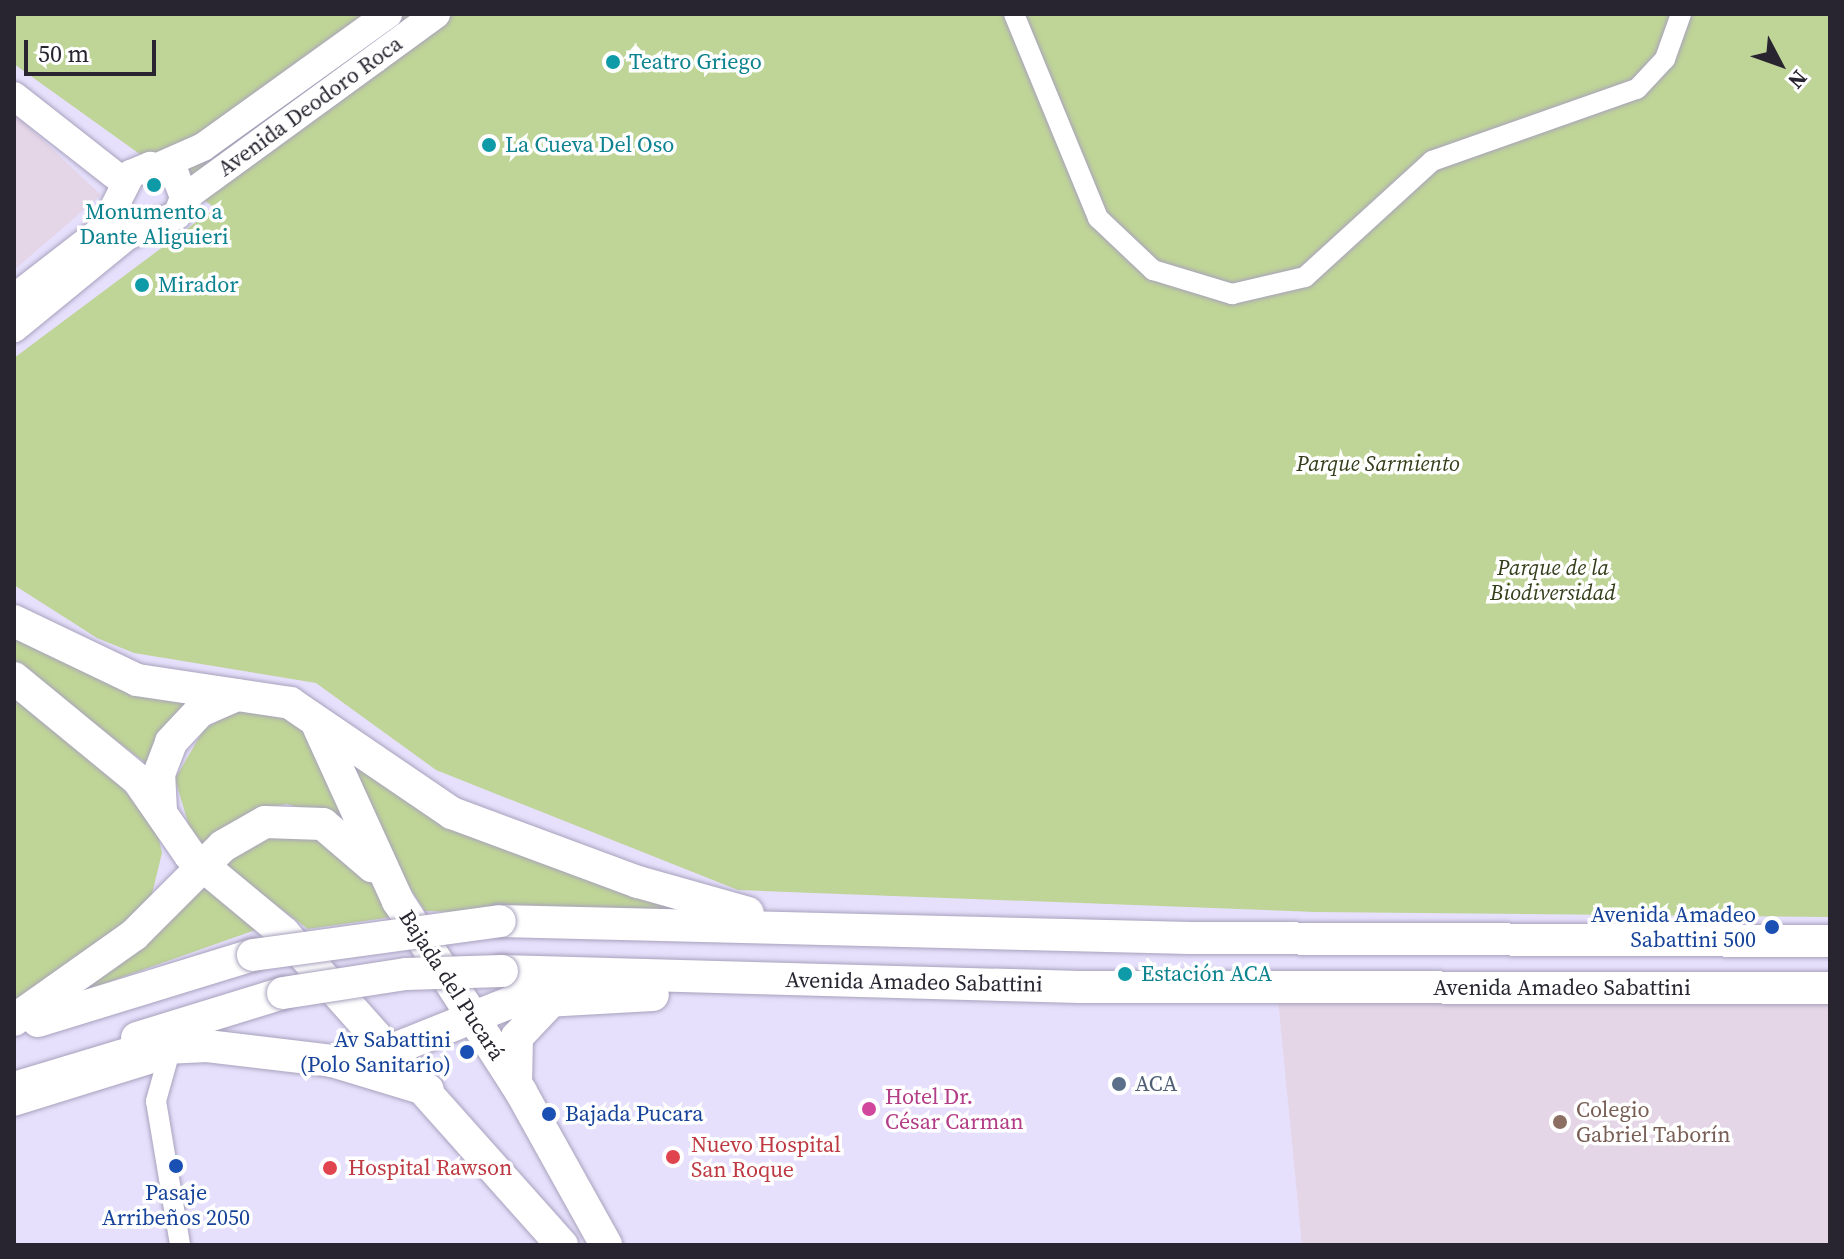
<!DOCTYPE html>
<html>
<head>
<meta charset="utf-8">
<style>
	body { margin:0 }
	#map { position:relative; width:1844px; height:1259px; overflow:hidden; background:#e6e0fc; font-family:"Source Serif 4",serif }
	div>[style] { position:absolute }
	.education>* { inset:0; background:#e4d5e7 }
	.green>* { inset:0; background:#bfd497 }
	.roads { filter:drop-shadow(0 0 2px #a8a1bc) drop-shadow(0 0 2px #a8a1bc) }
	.minor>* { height:20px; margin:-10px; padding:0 10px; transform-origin:10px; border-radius:10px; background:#fff }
	.secondary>* { height:28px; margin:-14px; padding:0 14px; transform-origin:14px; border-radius:14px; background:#fff }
	.primary>* { height:32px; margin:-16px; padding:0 16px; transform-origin:16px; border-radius:16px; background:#fff }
	.bridges { filter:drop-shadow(0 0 2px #a8a1bc) drop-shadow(0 0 2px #a8a1bc) }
	.primary-bridge>* { height:32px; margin:-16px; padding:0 16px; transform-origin:16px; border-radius:16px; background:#fff }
	.dots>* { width:22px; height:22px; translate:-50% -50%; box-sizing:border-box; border:4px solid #fff; border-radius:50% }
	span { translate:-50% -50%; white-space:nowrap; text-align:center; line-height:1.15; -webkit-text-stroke:7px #fff; paint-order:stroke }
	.culture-label { font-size:22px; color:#0d838f }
	.left { translate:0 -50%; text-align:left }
	.street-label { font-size:22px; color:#282530 }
	.park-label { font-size:22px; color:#323d19; font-style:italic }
	.transit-label { font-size:22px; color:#164399 }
	.right { translate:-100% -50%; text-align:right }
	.service-label { font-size:22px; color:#4e5e75 }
	.hotel-label { font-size:22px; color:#b23c85 }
	.education-label { font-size:22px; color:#785e54 }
	.health-label { font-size:22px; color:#be3a42 }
	.frame { position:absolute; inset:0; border:16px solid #282530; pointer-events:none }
	.north { position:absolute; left:1740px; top:24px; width:80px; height:80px; -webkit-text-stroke:6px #fff; paint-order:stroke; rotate:131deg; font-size:22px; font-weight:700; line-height:32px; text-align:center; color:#282530 }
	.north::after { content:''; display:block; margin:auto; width:28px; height:36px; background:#282530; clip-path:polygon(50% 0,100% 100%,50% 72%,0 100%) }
	.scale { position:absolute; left:24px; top:40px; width:132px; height:36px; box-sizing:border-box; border:4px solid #282530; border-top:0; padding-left:10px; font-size:24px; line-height:28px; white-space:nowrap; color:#282530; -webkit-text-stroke:6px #fff; paint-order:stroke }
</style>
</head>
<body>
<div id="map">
	<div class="education">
		<i style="clip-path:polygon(14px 113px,101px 195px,14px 270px)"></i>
		<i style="clip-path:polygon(1278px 999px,1830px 999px,1830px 1245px,1302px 1245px)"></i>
	</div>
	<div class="green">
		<i style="clip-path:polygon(14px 14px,1830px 14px,1830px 917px,1316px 912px,738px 890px,436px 770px,316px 683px,134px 653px,97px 638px,14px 585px,14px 358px,215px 208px,14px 64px)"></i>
		<i style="clip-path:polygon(14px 631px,200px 700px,151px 767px,14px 663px)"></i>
		<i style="clip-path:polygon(14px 697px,117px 780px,158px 835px,162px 853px,150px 902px,14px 1007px)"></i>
		<i style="clip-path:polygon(235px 711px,296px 715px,350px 822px,287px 804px,254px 810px,207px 848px,190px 829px,175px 779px,204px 729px)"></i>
		<i style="clip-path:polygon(349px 752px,736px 920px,425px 911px,397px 869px)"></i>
		<i style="clip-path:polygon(310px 834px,373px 877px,400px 916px,308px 929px,219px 863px,253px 840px)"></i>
		<i style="clip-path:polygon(208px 883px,264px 927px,83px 991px)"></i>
	</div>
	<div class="roads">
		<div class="minor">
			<i style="left:1014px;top:14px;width:221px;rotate:67.6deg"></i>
			<i style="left:1098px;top:218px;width:76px;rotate:43.4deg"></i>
			<i style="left:1153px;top:270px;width:83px;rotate:16.9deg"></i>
			<i style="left:1232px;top:294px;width:75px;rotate:-13.1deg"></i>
			<i style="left:1305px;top:277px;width:172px;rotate:-42.4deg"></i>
			<i style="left:1432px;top:161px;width:217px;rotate:-19.4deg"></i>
			<i style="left:1637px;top:89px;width:41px;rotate:-47deg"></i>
			<i style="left:1665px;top:59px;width:48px;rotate:-70.4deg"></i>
			<i style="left:168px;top:1058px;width:45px;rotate:105.6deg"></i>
			<i style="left:156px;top:1101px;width:146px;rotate:80.5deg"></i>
			<i style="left:14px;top:1106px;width:142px;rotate:-17.2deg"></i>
		</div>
		<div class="secondary">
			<i style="left:14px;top:96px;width:141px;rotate:38.1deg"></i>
			<i style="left:160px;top:166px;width:47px;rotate:-23.8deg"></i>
			<i style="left:203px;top:147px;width:228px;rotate:-35.7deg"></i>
			<i style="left:184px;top:198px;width:312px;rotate:-36.1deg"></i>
			<i style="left:14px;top:298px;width:113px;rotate:-37.8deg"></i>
			<i style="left:103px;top:229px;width:62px;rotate:-63deg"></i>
			<i style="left:131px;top:174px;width:21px;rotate:-23deg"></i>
			<i style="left:150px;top:166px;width:26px;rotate:18deg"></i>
			<i style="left:175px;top:174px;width:26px;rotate:69deg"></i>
			<i style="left:184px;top:198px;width:18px;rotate:112deg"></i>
			<i style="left:177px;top:215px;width:54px;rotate:157.2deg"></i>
			<i style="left:127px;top:236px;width:146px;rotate:140.8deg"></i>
		</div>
		<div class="primary">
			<i style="left:14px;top:621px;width:136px;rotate:25.6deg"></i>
			<i style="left:137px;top:680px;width:155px;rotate:8.5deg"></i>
			<i style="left:290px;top:703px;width:196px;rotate:34.2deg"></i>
			<i style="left:452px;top:813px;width:198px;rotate:20.4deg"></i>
			<i style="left:638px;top:882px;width:114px;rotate:15.7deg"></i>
			<i style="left:14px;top:678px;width:161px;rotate:39.4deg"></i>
			<i style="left:138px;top:780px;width:91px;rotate:55.3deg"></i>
			<i style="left:190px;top:855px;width:122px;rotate:39.7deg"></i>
			<i style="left:284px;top:933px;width:418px;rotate:48.3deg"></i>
			<i style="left:319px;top:728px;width:190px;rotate:65.5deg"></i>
			<i style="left:398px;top:901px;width:227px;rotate:57.2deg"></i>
			<i style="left:521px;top:1092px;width:175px;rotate:60.9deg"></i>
			<i style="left:161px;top:811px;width:37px;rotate:-93deg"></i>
			<i style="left:159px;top:774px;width:34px;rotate:-69deg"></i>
			<i style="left:171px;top:742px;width:42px;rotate:-46.9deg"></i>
			<i style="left:200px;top:711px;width:40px;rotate:-23.4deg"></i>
			<i style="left:500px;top:921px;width:691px;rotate:1.41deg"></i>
			<i style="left:1191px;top:938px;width:639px;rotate:0.27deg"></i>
			<i style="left:502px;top:971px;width:578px;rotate:1.59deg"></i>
			<i style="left:1080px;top:987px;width:750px;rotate:0.08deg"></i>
			<i style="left:14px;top:1020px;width:147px;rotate:-35.3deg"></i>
			<i style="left:134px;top:935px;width:126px;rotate:-45deg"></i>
			<i style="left:223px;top:846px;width:48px;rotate:-29.7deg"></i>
			<i style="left:265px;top:822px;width:58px;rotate:2deg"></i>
			<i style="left:323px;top:824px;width:65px;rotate:40.6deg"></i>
			<i style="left:38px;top:1021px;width:225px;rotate:-17.1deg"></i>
			<i style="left:137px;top:1038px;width:153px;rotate:-17.1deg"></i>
			<i style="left:332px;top:1061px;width:47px;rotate:-7.3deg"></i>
			<i style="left:379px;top:1055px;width:140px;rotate:-21.8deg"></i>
			<i style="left:509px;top:1003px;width:144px;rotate:-3.2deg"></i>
			<i style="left:516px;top:1084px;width:47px;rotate:-88.8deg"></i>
			<i style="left:517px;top:1037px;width:54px;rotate:-46.5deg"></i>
			<i style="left:14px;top:1088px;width:136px;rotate:-16.7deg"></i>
			<i style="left:144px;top:1049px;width:63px;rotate:-2.7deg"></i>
			<i style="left:207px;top:1046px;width:126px;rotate:6.8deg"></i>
			<i style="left:332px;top:1061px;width:100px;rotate:16.8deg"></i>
		</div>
	</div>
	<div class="bridges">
		<div class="primary-bridge">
			<i style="left:253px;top:955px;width:249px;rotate:-7.8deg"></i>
			<i style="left:283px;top:993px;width:124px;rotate:-8.8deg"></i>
			<i style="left:406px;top:974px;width:96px;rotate:-1.8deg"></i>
		</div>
	</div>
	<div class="dots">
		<i style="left:613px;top:62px;background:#0f9aa8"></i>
		<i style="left:489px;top:145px;background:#0f9aa8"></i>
		<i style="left:154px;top:185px;background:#0f9aa8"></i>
		<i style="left:142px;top:285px;background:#0f9aa8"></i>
		<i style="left:1772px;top:927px;background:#1a4fb4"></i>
		<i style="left:1125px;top:974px;background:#0f9aa8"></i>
		<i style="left:467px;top:1052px;background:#1a4fb4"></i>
		<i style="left:1119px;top:1084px;background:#5c6f8a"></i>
		<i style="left:869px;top:1109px;background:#d1479c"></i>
		<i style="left:549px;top:1114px;background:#1a4fb4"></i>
		<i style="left:1560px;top:1122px;background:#8d6e63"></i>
		<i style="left:673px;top:1157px;background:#e0444e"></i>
		<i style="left:176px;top:1166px;background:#1a4fb4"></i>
		<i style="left:330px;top:1168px;background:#e0444e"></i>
	</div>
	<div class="culture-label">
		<span class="left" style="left:629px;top:62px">Teatro Griego</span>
		<span class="left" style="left:505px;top:145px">La Cueva Del Oso</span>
		<span style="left:154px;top:224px">Monumento a<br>Dante Aliguieri</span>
		<span class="left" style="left:158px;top:285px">Mirador</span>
		<span class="left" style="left:1141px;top:974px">Estación ACA</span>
	</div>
	<div class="street-label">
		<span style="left:310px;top:106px;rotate:-36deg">Avenida Deodoro Roca</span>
		<span style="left:914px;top:982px;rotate:1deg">Avenida Amadeo Sabattini</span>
		<span style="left:452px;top:985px;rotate:57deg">Bajada del Pucará</span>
		<span style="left:1562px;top:988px">Avenida Amadeo Sabattini</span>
	</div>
	<div class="park-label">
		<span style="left:1378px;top:464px">Parque Sarmiento</span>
		<span style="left:1553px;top:580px">Parque de la<br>Biodiversidad</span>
	</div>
	<div class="transit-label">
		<span class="right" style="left:1756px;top:927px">Avenida Amadeo<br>Sabattini 500</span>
		<span class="right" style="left:451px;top:1052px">Av Sabattini<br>(Polo Sanitario)</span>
		<span class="left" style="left:565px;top:1114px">Bajada Pucara</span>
		<span style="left:176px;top:1205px">Pasaje<br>Arribeños 2050</span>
	</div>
	<div class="service-label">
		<span class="left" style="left:1135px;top:1084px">ACA</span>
	</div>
	<div class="hotel-label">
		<span class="left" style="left:885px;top:1109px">Hotel Dr.<br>César Carman</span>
	</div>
	<div class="education-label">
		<span class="left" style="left:1576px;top:1122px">Colegio<br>Gabriel Taborín</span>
	</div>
	<div class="health-label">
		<span class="left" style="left:691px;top:1157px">Nuevo Hospital<br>San Roque</span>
		<span class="left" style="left:348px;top:1168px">Hospital Rawson</span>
	</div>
	<div class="frame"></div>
	<div class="north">N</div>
	<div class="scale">50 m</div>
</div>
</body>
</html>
